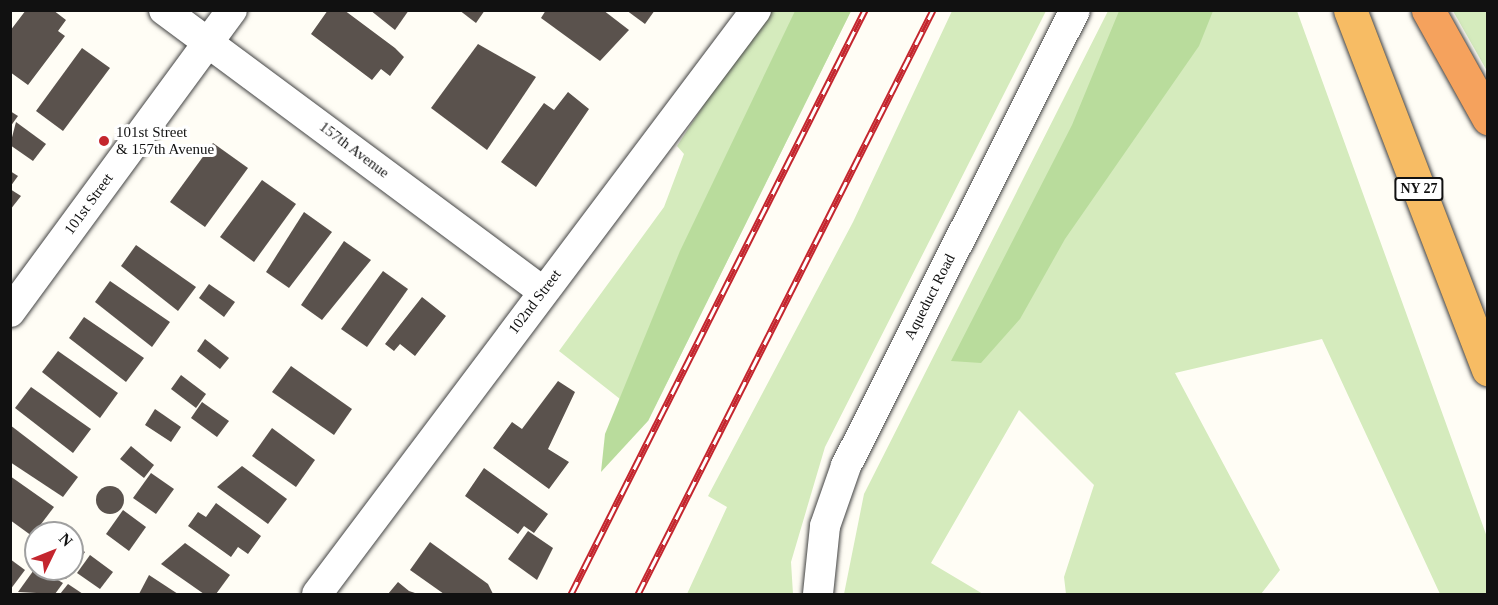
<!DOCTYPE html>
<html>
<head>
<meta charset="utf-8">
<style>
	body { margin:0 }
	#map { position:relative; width:1498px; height:605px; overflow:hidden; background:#fffdf5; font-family:Georgia,serif }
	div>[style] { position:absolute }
	.green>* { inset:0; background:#d5ebbd }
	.forest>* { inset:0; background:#b9dc9c }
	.building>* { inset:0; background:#5a524d }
	.round { border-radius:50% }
	.roads { filter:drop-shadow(0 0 2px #444) drop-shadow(0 0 2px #444) }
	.minor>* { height:30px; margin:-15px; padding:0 15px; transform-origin:15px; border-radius:15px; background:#fff }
	.trunk>* { height:33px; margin:-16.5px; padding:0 16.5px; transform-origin:16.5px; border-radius:16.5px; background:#f7bc64 }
	.motorway>* { height:33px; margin:-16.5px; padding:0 16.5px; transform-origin:16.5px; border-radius:16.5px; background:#f5a25d }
	.rail>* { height:7px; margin-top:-3.5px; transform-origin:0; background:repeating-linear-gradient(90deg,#fff 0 14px,#c4262e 0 28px); box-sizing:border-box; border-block:2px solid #c4262e }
	.dots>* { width:16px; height:16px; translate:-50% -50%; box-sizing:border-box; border:3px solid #fff; border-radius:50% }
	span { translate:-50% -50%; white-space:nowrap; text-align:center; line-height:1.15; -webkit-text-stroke:6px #fff; paint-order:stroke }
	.shield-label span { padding:2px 4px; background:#fff; border:2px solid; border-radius:4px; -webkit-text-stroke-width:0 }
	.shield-label { font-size:14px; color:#111; font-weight:700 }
	.poi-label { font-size:15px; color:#111 }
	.left { translate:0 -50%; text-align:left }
	.street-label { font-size:15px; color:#111 }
	.frame { position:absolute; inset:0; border:12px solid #111; pointer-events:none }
	.north { position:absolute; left:24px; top:521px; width:60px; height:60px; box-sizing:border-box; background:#fff; border:2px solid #a0a0a0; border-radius:50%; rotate:47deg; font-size:16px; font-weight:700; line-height:24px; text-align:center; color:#111 }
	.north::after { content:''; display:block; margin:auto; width:21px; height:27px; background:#c4262e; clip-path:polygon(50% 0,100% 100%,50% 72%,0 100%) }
</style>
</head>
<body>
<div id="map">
	<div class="green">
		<i style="clip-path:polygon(765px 11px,851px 11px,648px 421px,559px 351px,664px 207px,684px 154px,677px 146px)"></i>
		<i style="clip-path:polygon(952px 11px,1046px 11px,825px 447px,791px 562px,793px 594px,687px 594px,727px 507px,708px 496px,853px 222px)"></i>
		<i style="clip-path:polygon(1108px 11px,1297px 11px,1487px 537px,1487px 594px,1440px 594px,1322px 339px,1175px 373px,1280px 570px,1261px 594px,1066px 594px,1064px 577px,1094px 485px,1019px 410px,931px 563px,983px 594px,844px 594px,864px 494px)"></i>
		<i style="clip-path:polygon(1453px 11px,1487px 11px,1487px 71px)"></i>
	</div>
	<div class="forest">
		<i style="clip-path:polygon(795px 11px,851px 11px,648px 421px,601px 472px,605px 434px,680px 251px)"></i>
		<i style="clip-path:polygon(1119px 11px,1213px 11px,1199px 46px,1065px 239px,1020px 319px,981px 363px,951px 361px,1072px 125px)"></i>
	</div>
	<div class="building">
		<i style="clip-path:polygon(26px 10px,53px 10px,66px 20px,58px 31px,65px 36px,28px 85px,10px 72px,10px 31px)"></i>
		<i style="clip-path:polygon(328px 10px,344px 10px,395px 48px,404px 57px,390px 76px,381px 69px,372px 80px,311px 34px)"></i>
		<i style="clip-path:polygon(370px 10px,409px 10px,395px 30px)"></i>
		<i style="clip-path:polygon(459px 10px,485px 10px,476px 23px)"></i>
		<i style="clip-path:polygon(546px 10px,603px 10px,629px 30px,600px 61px,541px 18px)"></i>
		<i style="clip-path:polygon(626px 10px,655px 10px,645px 24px)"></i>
		<i style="clip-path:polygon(478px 44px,536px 77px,487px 150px,431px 108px)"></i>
		<i style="clip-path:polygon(82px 48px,110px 68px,63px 131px,36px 111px)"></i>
		<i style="clip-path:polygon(568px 92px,589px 109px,536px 187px,501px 162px,544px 103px,554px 110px)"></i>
		<i style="clip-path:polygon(10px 111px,18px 116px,10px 127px)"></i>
		<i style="clip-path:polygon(16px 122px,46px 144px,33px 161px,10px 145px)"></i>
		<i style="clip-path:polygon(213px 143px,248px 168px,205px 227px,170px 202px)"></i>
		<i style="clip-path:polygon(10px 171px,18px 176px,10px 187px)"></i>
		<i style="clip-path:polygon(262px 180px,296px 204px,254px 262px,220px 237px)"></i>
		<i style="clip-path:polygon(10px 189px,21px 196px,10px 210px)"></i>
		<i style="clip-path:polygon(304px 212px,332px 232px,289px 288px,266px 272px)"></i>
		<i style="clip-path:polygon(344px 241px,371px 260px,322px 320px,301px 305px)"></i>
		<i style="clip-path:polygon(136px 245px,196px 287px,178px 311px,121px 266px)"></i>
		<i style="clip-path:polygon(383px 271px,408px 289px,367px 347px,341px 329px)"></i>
		<i style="clip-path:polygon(110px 281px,170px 322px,152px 347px,95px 302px)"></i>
		<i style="clip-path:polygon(209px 284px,235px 302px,224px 317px,199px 298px)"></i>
		<i style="clip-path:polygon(422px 297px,446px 316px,415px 356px,400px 344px,394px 351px,385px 344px)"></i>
		<i style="clip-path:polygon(84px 317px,144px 358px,126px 382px,69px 338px)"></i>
		<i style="clip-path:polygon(205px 339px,229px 358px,220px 369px,197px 351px)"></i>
		<i style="clip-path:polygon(58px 351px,118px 393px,100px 418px,42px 372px)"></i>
		<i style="clip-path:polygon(291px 366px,352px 409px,334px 435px,272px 392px)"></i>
		<i style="clip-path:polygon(181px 375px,206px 394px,196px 408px,171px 389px)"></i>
		<i style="clip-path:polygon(558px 381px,575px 392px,548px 449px,569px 462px,549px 489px,493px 448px,512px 422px,522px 429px)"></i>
		<i style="clip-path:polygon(31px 387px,91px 429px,73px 453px,15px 408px)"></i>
		<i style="clip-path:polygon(202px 402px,229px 421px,217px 437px,191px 418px)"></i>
		<i style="clip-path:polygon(155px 409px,181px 427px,171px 442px,145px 425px)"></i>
		<i style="clip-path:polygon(10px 425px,78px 477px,63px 497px,10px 462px)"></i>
		<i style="clip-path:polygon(272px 428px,315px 460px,296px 487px,252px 456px)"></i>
		<i style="clip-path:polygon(131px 446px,154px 465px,144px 478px,120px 459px)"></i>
		<i style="clip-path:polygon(242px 466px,287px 499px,268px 524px,217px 487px)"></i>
		<i style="clip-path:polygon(484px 468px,548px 514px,534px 533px,524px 526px,518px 534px,465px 496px)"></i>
		<i style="clip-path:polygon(151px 473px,174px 489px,156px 514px,133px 498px)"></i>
		<i style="clip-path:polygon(10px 476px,54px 507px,32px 536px,10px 520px)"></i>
		<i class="round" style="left:96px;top:486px;width:28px;height:28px"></i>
		<i style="clip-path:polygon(216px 503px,261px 536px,248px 554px,238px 547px,231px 557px,188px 526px,198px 512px,206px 517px)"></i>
		<i style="clip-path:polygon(123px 510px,146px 527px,129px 551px,106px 534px)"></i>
		<i style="clip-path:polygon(528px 531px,553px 548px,537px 580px,508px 559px)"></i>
		<i style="clip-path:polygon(430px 542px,488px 584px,493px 594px,444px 594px,410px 570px)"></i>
		<i style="clip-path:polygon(72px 543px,85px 552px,66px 579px,53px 569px,72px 569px)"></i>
		<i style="clip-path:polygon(185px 543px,230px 575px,216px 594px,204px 594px,161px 564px)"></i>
		<i style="clip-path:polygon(90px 555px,113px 572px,100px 589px,77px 573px)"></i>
		<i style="clip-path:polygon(10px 559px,25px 570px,10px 590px)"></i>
		<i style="clip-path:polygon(36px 567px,63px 583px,55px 594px,18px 592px)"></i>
		<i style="clip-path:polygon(149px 575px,178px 594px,139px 594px)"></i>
		<i style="clip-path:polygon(398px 582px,409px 591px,418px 594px,388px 594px)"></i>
		<i style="clip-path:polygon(68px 584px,83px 594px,60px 594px)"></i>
	</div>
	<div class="roads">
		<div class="minor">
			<i style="left:164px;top:10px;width:472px;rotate:36.6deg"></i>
			<i style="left:10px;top:312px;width:375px;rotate:-53.7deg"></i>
			<i style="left:317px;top:594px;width:731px;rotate:-53.07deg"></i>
			<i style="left:818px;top:594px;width:68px;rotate:-84.1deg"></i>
			<i style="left:825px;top:526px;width:64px;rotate:-70.7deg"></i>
			<i style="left:846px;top:466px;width:510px;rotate:-63.33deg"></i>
		</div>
		<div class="trunk">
			<i style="left:1350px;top:10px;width:385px;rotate:69deg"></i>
		</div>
		<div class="motorway">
			<i style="left:1428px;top:10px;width:124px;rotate:60.9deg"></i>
		</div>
	</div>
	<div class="rail">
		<i style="left:571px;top:594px;width:654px;rotate:-63.28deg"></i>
		<i style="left:638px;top:594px;width:654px;rotate:-63.2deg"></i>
	</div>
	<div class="dots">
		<i style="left:104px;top:141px;background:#c4262e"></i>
	</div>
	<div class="shield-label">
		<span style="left:1419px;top:189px">NY 27</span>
	</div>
	<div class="poi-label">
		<span class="left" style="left:116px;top:141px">101st Street<br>&amp; 157th Avenue</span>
	</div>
	<div class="street-label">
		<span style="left:354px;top:150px;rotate:37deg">157th Avenue</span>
		<span style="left:89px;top:204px;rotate:-54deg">101st Street</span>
		<span style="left:930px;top:297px;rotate:-63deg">Aqueduct Road</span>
		<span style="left:535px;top:302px;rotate:-53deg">102nd Street</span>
	</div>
	<div class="frame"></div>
	<div class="north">N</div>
</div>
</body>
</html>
